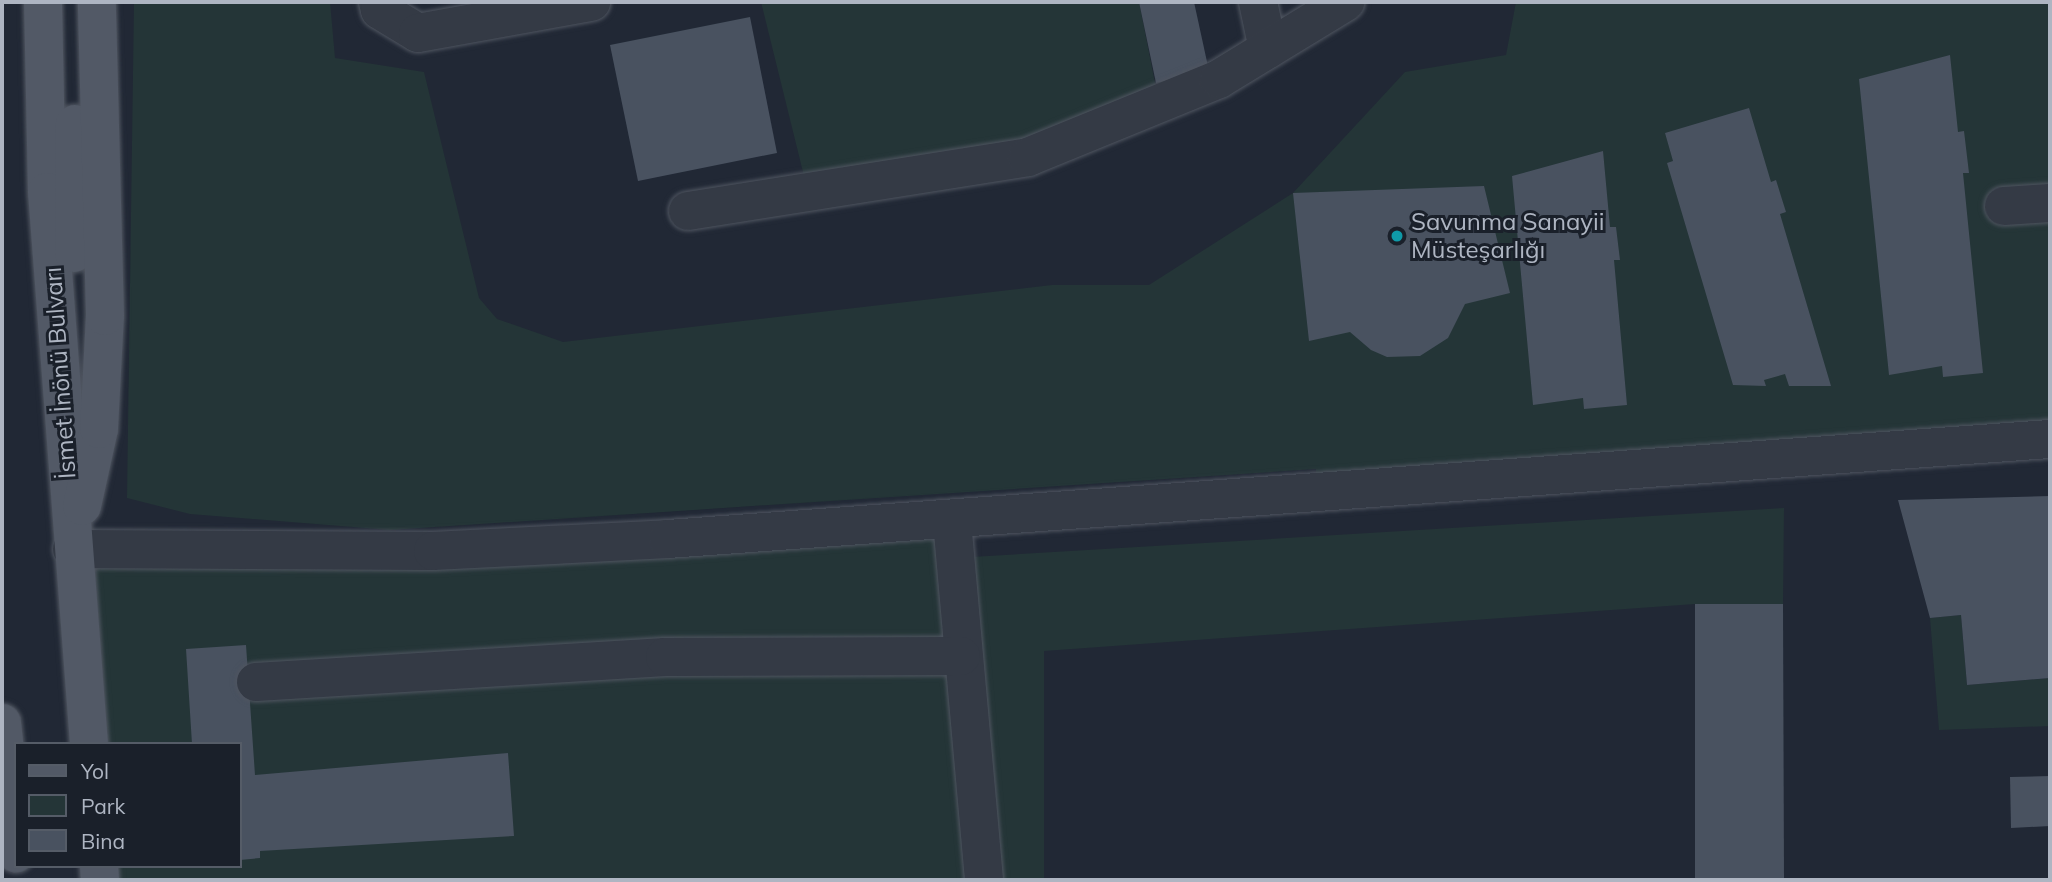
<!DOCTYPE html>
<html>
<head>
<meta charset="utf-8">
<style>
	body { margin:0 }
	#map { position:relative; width:2052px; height:882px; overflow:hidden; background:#212835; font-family:Mulish,sans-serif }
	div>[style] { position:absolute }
	.green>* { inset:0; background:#243537 }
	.building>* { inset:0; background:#495260 }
	.roads { filter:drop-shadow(0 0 2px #4f5560) drop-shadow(0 0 2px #4f5560) }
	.minor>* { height:38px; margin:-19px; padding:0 19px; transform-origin:19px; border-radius:19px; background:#343a45 }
	.major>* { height:38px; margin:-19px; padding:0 19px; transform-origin:19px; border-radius:19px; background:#525966 }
	.dots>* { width:19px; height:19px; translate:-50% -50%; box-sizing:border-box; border:4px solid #1a202a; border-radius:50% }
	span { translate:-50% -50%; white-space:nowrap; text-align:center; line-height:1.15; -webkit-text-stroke:6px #1a202a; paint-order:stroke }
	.poi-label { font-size:24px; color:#aeb5c2 }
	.left { translate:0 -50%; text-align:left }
	.street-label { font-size:24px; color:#aeb5c2 }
	.frame { position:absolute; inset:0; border:4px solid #aeb5c2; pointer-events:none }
	.legend { position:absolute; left:14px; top:742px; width:228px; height:126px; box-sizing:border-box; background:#1a202a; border:2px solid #555c67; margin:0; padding:9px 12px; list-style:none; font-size:21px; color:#aeb5c2 }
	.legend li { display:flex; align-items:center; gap:14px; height:35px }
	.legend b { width:35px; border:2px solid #555c67 }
</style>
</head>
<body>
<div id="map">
	<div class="green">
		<i style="clip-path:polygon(134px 2px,330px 2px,335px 58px,424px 72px,479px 298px,497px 319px,563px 342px,1052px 285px,1149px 285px,1293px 193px,1405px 72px,1506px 55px,1516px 2px,2050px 2px,2050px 439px,1315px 491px,1316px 469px,390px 530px,190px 514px,127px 498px)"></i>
		<i style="clip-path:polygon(761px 2px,1139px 2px,1159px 103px,1028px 157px,803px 193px,803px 172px)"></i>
		<i style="clip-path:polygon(1784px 508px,1783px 604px,1695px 604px,1044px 651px,1044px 880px,100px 880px,99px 866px,240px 866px,240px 744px,89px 744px,72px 549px,952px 521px,955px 558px)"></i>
		<i style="clip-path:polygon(1961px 615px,1967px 685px,2050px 678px,2050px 726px,1939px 730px,1930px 618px)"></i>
	</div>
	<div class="building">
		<i style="clip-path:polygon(1139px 2px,1194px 2px,1209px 71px,1156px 83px)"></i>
		<i style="clip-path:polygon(750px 17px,777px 153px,638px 181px,610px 45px)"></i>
		<i style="clip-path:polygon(1950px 55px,1958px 132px,1964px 131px,1969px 173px,1963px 173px,1983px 373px,1943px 377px,1942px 366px,1889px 375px,1859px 79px)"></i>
		<i style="clip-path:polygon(1749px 108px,1771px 182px,1776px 180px,1786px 212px,1780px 214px,1831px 386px,1789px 386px,1785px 374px,1764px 380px,1766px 386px,1733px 385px,1667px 163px,1673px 161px,1665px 133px)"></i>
		<i style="clip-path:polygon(1603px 151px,1610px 227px,1616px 227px,1620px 260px,1614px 260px,1627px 405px,1584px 409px,1583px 398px,1533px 405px,1512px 176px)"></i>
		<i style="clip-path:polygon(1484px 186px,1510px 293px,1465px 304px,1448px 338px,1420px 356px,1387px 357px,1371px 350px,1350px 332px,1309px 341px,1293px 193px)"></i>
		<i style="clip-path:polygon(2050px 496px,2050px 678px,1967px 685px,1961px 615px,1930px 618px,1898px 500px)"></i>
		<i style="clip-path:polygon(1695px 604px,1783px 604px,1784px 880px,1695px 880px)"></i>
		<i style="clip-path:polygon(246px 645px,255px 775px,508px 753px,514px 836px,260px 851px,260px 858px,240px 860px,240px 744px,192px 744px,186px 649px)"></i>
		<i style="clip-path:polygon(2050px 776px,2050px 826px,2011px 828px,2010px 777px)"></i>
	</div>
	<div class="roads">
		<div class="minor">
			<i style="left:378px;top:2px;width:8px;rotate:76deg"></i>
			<i style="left:380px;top:10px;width:44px;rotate:31.2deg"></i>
			<i style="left:418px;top:33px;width:176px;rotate:-10.2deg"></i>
			<i style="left:1258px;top:2px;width:48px;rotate:78deg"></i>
			<i style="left:2004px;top:206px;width:46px;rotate:-3.7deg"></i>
			<i style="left:688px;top:211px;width:344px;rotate:-9deg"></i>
			<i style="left:1028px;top:157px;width:206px;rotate:-22.2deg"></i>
			<i style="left:1219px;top:79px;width:148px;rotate:-31.4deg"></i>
			<i style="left:952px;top:521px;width:360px;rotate:84.9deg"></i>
			<i style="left:72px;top:549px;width:361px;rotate:0.3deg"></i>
			<i style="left:433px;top:551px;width:235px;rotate:-2.9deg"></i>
			<i style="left:668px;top:539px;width:1386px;rotate:-4.14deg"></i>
			<i style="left:256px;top:682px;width:410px;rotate:-3.5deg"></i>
			<i style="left:665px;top:657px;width:296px;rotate:-0.2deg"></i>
		</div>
		<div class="major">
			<i style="left:43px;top:2px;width:190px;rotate:88.8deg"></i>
			<i style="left:47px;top:192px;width:554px;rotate:85.65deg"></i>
			<i style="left:74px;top:253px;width:129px;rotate:-89.6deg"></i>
			<i style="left:82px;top:506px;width:79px;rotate:-77.6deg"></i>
			<i style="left:99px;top:429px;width:113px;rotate:-87deg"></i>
			<i style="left:105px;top:316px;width:314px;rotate:-91.5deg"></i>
			<i style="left:2px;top:723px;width:131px;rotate:83.9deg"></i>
			<i style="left:99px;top:866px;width:14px;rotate:86deg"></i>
		</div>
	</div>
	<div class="dots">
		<i style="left:1397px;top:236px;background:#0f9aa8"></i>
	</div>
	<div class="poi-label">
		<span class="left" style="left:1411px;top:236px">Savunma Sanayii<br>Müsteşarlığı</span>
	</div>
	<div class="street-label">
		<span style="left:60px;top:373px;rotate:-94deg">İsmet İnönü Bulvarı</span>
	</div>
	<div class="frame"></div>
	<ul class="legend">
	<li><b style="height:9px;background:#525966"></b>Yol</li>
	<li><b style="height:19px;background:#243537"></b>Park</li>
	<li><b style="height:19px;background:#495260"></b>Bina</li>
	</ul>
</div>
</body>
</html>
